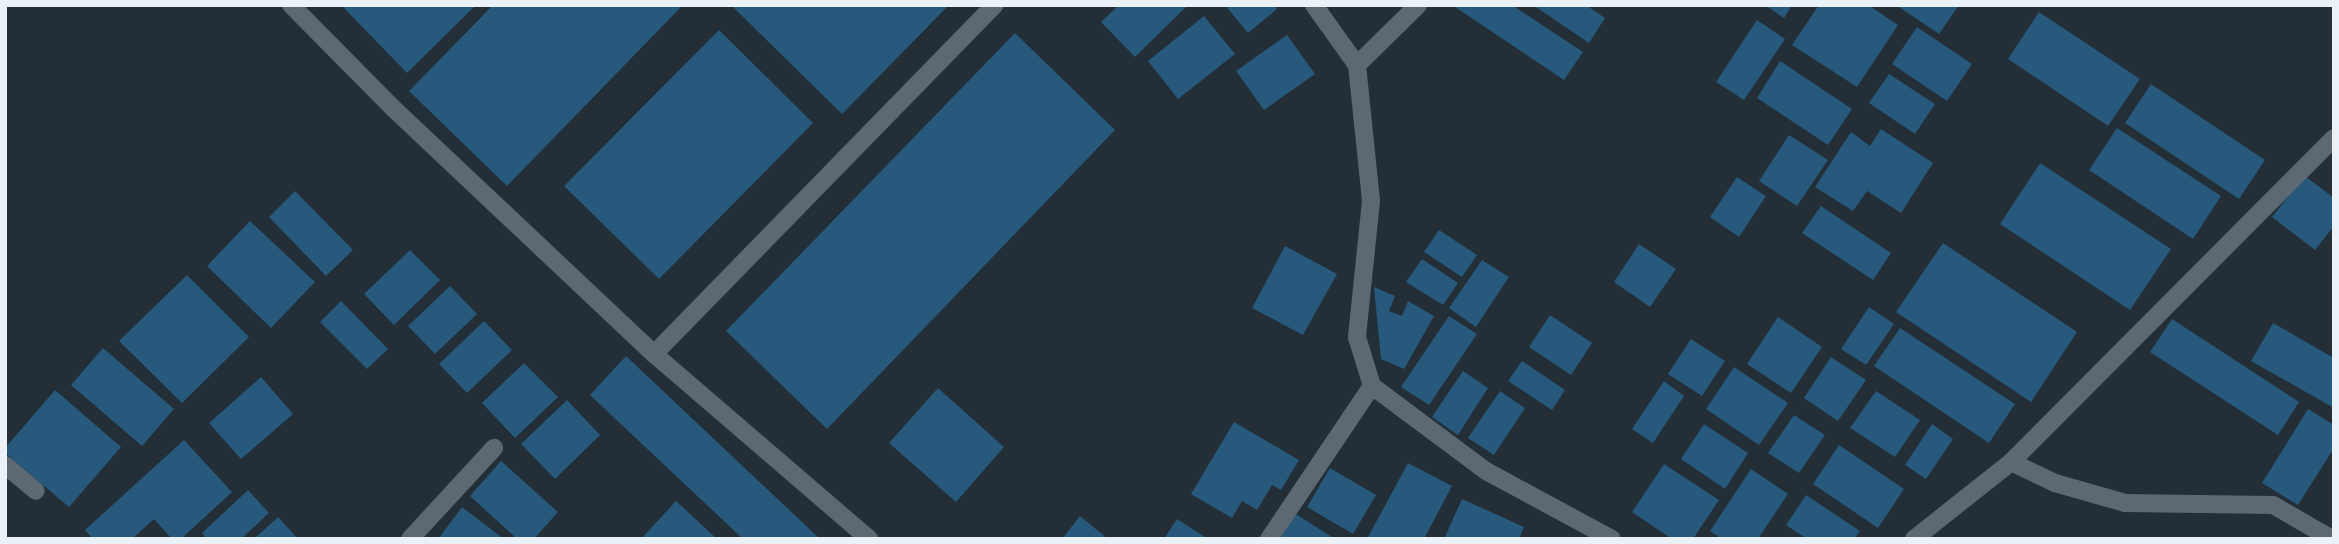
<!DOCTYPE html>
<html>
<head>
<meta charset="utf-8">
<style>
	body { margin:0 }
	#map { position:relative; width:2339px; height:544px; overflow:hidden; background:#232e37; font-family:"Source Serif 4",serif }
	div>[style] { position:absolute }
	.building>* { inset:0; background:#26597b }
	.minor>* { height:18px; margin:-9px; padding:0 9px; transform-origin:9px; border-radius:9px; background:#5c6973 }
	span { translate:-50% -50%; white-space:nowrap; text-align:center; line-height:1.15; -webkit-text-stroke:5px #11161a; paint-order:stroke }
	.frame { position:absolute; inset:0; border:7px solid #eaf2f8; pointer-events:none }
</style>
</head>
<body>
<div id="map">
	<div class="building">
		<i style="clip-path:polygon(341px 5px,476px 5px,407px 73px)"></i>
		<i style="clip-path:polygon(493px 5px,683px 5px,507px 186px,409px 91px)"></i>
		<i style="clip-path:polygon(731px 5px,949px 5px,842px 114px)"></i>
		<i style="clip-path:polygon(1119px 5px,1188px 5px,1135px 57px,1101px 22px)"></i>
		<i style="clip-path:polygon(1225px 5px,1274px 5px,1277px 9px,1248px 33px)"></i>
		<i style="clip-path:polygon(1452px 5px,1512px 5px,1583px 52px,1564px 80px)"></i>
		<i style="clip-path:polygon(1533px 5px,1586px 5px,1605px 18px,1589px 43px)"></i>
		<i style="clip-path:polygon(1765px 5px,1792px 5px,1784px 18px)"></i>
		<i style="clip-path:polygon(1819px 5px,1868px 5px,1898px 25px,1857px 87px,1792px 45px)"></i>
		<i style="clip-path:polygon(1896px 5px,1959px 5px,1939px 34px)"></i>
		<i style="clip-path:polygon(2039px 12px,2140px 79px,2108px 126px,2008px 59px)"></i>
		<i style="clip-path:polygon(1204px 16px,1235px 54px,1178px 99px,1148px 61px)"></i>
		<i style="clip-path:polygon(1757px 20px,1785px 39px,1744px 100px,1716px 82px)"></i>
		<i style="clip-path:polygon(1917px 27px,1972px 64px,1947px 101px,1892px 64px)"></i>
		<i style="clip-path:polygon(719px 30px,813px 123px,659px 279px,564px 186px)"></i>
		<i style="clip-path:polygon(1015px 33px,1115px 130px,827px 429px,726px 331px)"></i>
		<i style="clip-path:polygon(1287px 35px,1315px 74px,1264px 110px,1236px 71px)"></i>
		<i style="clip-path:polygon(1780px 61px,1852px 109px,1828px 145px,1757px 98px)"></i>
		<i style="clip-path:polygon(1889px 74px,1935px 104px,1915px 134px,1869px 103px)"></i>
		<i style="clip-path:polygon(2151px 84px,2265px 160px,2239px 199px,2125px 123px)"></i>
		<i style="clip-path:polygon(2117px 128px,2221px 196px,2193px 239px,2089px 170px)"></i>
		<i style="clip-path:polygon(1881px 129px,1933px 163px,1901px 213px,1867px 191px,1853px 211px,1815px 187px,1851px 132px,1870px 146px)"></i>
		<i style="clip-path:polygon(1789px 135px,1828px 160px,1797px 206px,1759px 181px)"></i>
		<i style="clip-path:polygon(2040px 163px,2171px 249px,2130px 310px,2000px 224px)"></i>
		<i style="clip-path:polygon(2305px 176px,2334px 198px,2334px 226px,2315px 250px,2272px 217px)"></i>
		<i style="clip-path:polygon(1737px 177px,1766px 196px,1739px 237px,1710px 217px)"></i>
		<i style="clip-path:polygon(295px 191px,353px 250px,326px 276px,269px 217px)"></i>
		<i style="clip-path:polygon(1821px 206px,1891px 253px,1873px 280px,1802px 233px)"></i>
		<i style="clip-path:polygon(250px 221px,315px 282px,271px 328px,207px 266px)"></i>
		<i style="clip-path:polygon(1439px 230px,1477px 255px,1462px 277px,1424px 252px)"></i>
		<i style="clip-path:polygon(1943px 243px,2077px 332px,2031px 402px,1896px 312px)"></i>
		<i style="clip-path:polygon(1639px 244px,1676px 269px,1650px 307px,1614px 282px)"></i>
		<i style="clip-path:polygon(1285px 246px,1337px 274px,1303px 335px,1252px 308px)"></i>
		<i style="clip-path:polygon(410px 250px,440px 280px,394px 325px,364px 294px)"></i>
		<i style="clip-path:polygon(1422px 259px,1458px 283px,1443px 305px,1406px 282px)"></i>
		<i style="clip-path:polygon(1482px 260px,1509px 277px,1476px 327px,1449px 308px)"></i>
		<i style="clip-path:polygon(187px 275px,249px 337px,182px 403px,119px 341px)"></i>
		<i style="clip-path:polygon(450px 286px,477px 314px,435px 354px,408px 326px)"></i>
		<i style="clip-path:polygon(1374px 287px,1395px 296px,1389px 311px,1402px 316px,1408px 301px,1434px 316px,1404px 369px,1381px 359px)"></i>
		<i style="clip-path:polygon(341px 301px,388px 349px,367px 369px,320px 322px)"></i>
		<i style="clip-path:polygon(1869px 307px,1894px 324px,1866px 365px,1841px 349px)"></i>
		<i style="clip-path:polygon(1550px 315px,1592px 343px,1571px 375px,1529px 347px)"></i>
		<i style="clip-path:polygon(1449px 316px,1477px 334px,1429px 405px,1401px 387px)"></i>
		<i style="clip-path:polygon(1778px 317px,1822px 347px,1791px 393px,1747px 364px)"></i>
		<i style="clip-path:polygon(2172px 319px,2299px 402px,2278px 435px,2150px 352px)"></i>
		<i style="clip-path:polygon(484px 321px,512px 350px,467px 393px,439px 364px)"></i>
		<i style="clip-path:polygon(2273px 323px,2334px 358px,2334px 408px,2251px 361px)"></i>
		<i style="clip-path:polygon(1900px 328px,2015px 404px,1989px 443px,1874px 366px)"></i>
		<i style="clip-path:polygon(1691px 339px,1725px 361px,1702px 396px,1668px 374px)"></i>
		<i style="clip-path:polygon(103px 348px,174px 409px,142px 446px,71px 385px)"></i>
		<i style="clip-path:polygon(626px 356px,820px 539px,743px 539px,590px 395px)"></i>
		<i style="clip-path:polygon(1831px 357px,1866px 380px,1838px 421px,1804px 398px)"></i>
		<i style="clip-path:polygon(1522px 361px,1565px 390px,1552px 410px,1508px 381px)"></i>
		<i style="clip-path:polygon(524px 363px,558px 397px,515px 438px,482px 403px)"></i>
		<i style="clip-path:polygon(1734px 367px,1788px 403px,1759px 445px,1706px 409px)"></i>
		<i style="clip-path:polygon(1463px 371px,1488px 388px,1458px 435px,1432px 417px)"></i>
		<i style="clip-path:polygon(261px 377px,293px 414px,241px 459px,209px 423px)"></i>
		<i style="clip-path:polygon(1664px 381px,1684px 396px,1653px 443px,1632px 429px)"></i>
		<i style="clip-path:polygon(938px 388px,1004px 447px,956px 502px,889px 443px)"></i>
		<i style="clip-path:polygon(55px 390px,121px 447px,69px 507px,5px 453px,5px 448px)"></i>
		<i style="clip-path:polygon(1500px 391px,1525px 408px,1494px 455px,1468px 438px)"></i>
		<i style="clip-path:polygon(1876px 391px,1920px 420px,1895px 457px,1850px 428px)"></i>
		<i style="clip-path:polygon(567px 400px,600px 435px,555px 479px,521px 444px)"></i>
		<i style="clip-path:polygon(2308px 409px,2334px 425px,2334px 448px,2298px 505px,2262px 483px)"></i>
		<i style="clip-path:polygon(1794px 415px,1825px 435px,1799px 473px,1768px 453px)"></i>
		<i style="clip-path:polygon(1234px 422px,1299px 460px,1281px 490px,1272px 485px,1257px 510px,1242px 501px,1232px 518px,1191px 494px)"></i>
		<i style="clip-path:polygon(1704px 424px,1748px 453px,1725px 489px,1681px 459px)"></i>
		<i style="clip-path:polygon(1932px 424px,1953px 439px,1926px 479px,1905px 465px)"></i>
		<i style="clip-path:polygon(184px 440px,232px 492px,181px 539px,172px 539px,154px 519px,132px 539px,93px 539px,85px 530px)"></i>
		<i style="clip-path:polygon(1839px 445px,1904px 489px,1878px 528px,1813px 484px)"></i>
		<i style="clip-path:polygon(501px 461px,558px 512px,534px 539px,517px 539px,470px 496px)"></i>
		<i style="clip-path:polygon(1408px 463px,1452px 486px,1424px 539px,1371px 539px,1368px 537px)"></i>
		<i style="clip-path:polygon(1664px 464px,1719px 500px,1693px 539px,1672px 539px,1632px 512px)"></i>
		<i style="clip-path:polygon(1330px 468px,1376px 495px,1353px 534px,1307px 507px)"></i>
		<i style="clip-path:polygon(1751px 469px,1788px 494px,1758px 539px,1722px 539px,1710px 531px)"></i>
		<i style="clip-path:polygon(248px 490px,269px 513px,241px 539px,207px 539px,202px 533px)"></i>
		<i style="clip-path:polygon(1806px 495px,1860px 531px,1854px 539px,1807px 539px,1786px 525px)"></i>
		<i style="clip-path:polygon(1462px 499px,1524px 527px,1519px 539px,1444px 539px)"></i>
		<i style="clip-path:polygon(676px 501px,717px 539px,641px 539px)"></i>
		<i style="clip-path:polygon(462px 507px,504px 539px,438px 539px)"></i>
		<i style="clip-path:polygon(1296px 514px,1335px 539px,1280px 539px)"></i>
		<i style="clip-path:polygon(1080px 516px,1108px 539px,1062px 539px)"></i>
		<i style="clip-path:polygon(278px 517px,298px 539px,254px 539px)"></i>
		<i style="clip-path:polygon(1177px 519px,1208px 539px,1164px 539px)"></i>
	</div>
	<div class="minor">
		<i style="left:291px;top:5px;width:146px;rotate:45.3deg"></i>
		<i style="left:394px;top:109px;width:357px;rotate:43.3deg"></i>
		<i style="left:654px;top:354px;width:284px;rotate:40.7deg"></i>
		<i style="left:1314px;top:5px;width:74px;rotate:54.4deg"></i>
		<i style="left:1357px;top:65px;width:137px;rotate:84.1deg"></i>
		<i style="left:1371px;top:201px;width:137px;rotate:95.9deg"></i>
		<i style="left:1357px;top:337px;width:51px;rotate:73deg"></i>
		<i style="left:1372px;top:386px;width:142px;rotate:36.7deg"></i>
		<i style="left:1486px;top:471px;width:143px;rotate:28.4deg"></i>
		<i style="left:1357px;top:65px;width:86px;rotate:-44.5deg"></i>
		<i style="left:654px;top:354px;width:488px;rotate:-45.7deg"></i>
		<i style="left:2011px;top:462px;width:49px;rotate:25.5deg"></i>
		<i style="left:2055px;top:483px;width:73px;rotate:15.9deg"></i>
		<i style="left:2125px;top:503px;width:148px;rotate:0.8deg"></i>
		<i style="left:2273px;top:505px;width:68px;rotate:30deg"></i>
		<i style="left:5px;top:465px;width:40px;rotate:40deg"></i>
		<i style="left:410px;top:539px;width:124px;rotate:-47.3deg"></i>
		<i style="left:1269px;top:539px;width:184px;rotate:-56.1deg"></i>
		<i style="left:1914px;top:539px;width:124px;rotate:-38.4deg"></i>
		<i style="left:2011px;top:462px;width:457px;rotate:-45.1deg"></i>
	</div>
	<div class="frame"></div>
</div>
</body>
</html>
